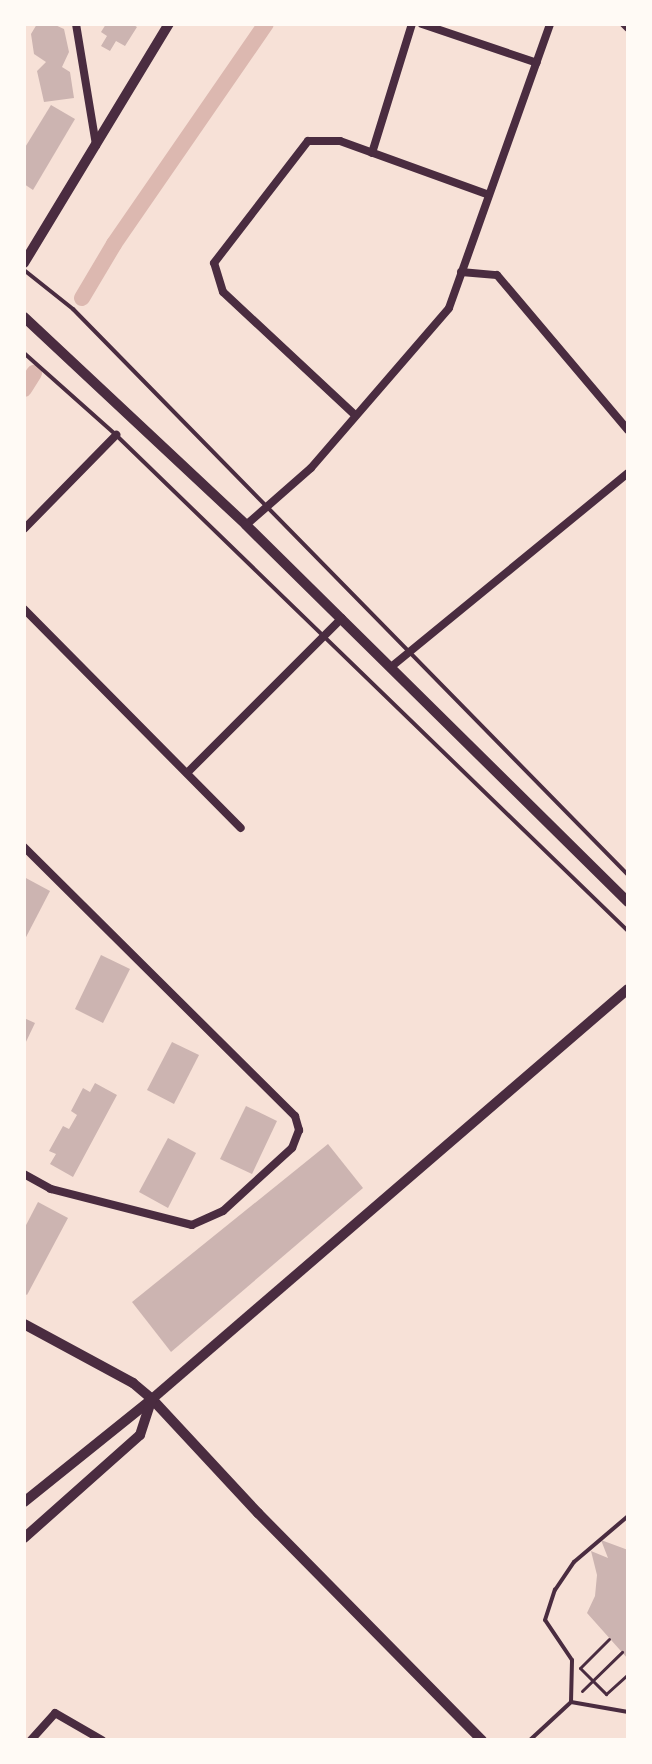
<!DOCTYPE html>
<html>
<head>
<meta charset="utf-8">
<style>
	body { margin:0 }
	#map { position:relative; width:652px; height:1764px; overflow:hidden; background:#f7e1d7; font-family:"Roboto Condensed",sans-serif }
	div>[style] { position:absolute }
	.canal>* { height:16px; margin:-8px; padding:0 8px; transform-origin:8px; border-radius:8px; background:#dcb8b0 }
	.building>* { inset:0; background:#ccb4b1 }
	.path>* { height:3px; margin:-1.5px; padding:0 1.5px; transform-origin:1.5px; border-radius:1.5px; background:#4a2c40 }
	.service>* { height:4px; margin:-2px; padding:0 2px; transform-origin:2px; border-radius:2px; background:#4a2c40 }
	.minor>* { height:8px; margin:-4px; padding:0 4px; transform-origin:4px; border-radius:4px; background:#4a2c40 }
	.tertiary>* { height:10px; margin:-5px; padding:0 5px; transform-origin:5px; border-radius:5px; background:#4a2c40 }
	span { translate:-50% -50%; white-space:nowrap; text-align:center; line-height:1.15; -webkit-text-stroke:8px #fffaf5; paint-order:stroke }
	.frame { position:absolute; inset:0; border:26px solid #fffaf5; pointer-events:none }
</style>
</head>
<body>
<div id="map">
	<div class="canal">
		<i style="left:82px;top:298px;width:63px;rotate:-59.3deg"></i>
		<i style="left:114px;top:244px;width:267px;rotate:-55.4deg"></i>
		<i style="left:24px;top:389px;width:19px;rotate:-58deg"></i>
	</div>
	<div class="building">
		<i style="clip-path:polygon(37px 24px,53px 24px,64px 29px,69px 52px,62px 67px,70px 72px,74px 98px,44px 102px,37px 71px,46px 62px,34px 54px,31px 34px)"></i>
		<i style="clip-path:polygon(106px 24px,132px 24px,137px 27px,125px 46px,116px 41px,110px 51px,101px 46px,107px 36px,101px 32px)"></i>
		<i style="clip-path:polygon(51px 105px,75px 119px,33px 190px,24px 184px,24px 149px)"></i>
		<i style="clip-path:polygon(24px 877px,50px 891px,24px 941px)"></i>
		<i style="clip-path:polygon(101px 955px,130px 969px,103px 1023px,75px 1009px)"></i>
		<i style="clip-path:polygon(24px 1018px,35px 1023px,24px 1046px)"></i>
		<i style="clip-path:polygon(172px 1042px,199px 1055px,174px 1104px,147px 1090px)"></i>
		<i style="clip-path:polygon(95px 1083px,117px 1095px,73px 1177px,50px 1164px,56px 1154px,49px 1151px,63px 1126px,69px 1129px,77px 1115px,71px 1111px,83px 1088px,90px 1092px)"></i>
		<i style="clip-path:polygon(246px 1106px,277px 1121px,252px 1174px,220px 1159px)"></i>
		<i style="clip-path:polygon(168px 1138px,196px 1153px,168px 1208px,139px 1192px)"></i>
		<i style="clip-path:polygon(328px 1144px,363px 1188px,171px 1352px,132px 1302px)"></i>
		<i style="clip-path:polygon(38px 1202px,68px 1218px,27px 1295px,24px 1293px,24px 1229px)"></i>
		<i style="clip-path:polygon(601px 1540px,628px 1550px,628px 1659px,587px 1613px,595px 1596px,597px 1575px,591px 1551px,608px 1558px)"></i>
	</div>
	<div class="path">
		<i style="left:609px;top:1639px;width:41px;rotate:135deg"></i>
		<i style="left:580px;top:1668px;width:37px;rotate:45deg"></i>
		<i style="left:606px;top:1694px;width:30px;rotate:-42deg"></i>
		<i style="left:582px;top:1691px;width:56px;rotate:-44.3deg"></i>
	</div>
	<div class="service">
		<i style="left:24px;top:270px;width:63px;rotate:38.5deg"></i>
		<i style="left:73px;top:309px;width:793px;rotate:45.56deg"></i>
		<i style="left:24px;top:353px;width:123px;rotate:41.7deg"></i>
		<i style="left:116px;top:435px;width:713px;rotate:44.09deg"></i>
		<i style="left:571px;top:1702px;width:42px;rotate:-88.6deg"></i>
		<i style="left:572px;top:1660px;width:48px;rotate:-124deg"></i>
		<i style="left:545px;top:1620px;width:32px;rotate:-72deg"></i>
		<i style="left:555px;top:1590px;width:34px;rotate:-56deg"></i>
		<i style="left:574px;top:1562px;width:71px;rotate:-40.4deg"></i>
		<i style="left:530px;top:1740px;width:56px;rotate:-42.8deg"></i>
		<i style="left:571px;top:1702px;width:58px;rotate:10deg"></i>
	</div>
	<div class="minor">
		<i style="left:76px;top:24px;width:123px;rotate:80.6deg"></i>
		<i style="left:422px;top:24px;width:121px;rotate:18.7deg"></i>
		<i style="left:624px;top:24px;width:6px;rotate:45deg"></i>
		<i style="left:372px;top:153px;width:135px;rotate:-72.8deg"></i>
		<i style="left:461px;top:272px;width:36px;rotate:5deg"></i>
		<i style="left:497px;top:275px;width:203px;rotate:49.8deg"></i>
		<i style="left:355px;top:415px;width:180px;rotate:-137deg"></i>
		<i style="left:223px;top:292px;width:30px;rotate:-107deg"></i>
		<i style="left:214px;top:263px;width:154px;rotate:-52.4deg"></i>
		<i style="left:308px;top:141px;width:32px"></i>
		<i style="left:340px;top:141px;width:158px;rotate:19.9deg"></i>
		<i style="left:246px;top:525px;width:86px;rotate:-41.2deg"></i>
		<i style="left:311px;top:468px;width:211px;rotate:-49.2deg"></i>
		<i style="left:449px;top:308px;width:301px;rotate:-70.4deg"></i>
		<i style="left:24px;top:529px;width:132px;rotate:-45.6deg"></i>
		<i style="left:24px;top:609px;width:308px;rotate:45.3deg"></i>
		<i style="left:391px;top:667px;width:306px;rotate:-39.3deg"></i>
		<i style="left:187px;top:773px;width:219px;rotate:-45deg"></i>
		<i style="left:24px;top:847px;width:382px;rotate:44.8deg"></i>
		<i style="left:295px;top:1116px;width:15px;rotate:74deg"></i>
		<i style="left:299px;top:1130px;width:19px;rotate:111deg"></i>
		<i style="left:292px;top:1148px;width:93px;rotate:137.6deg"></i>
		<i style="left:223px;top:1211px;width:34px;rotate:156deg"></i>
		<i style="left:192px;top:1225px;width:146px;rotate:-165.7deg"></i>
		<i style="left:51px;top:1189px;width:31px;rotate:-151deg"></i>
		<i style="left:31px;top:1740px;width:36px;rotate:-48deg"></i>
		<i style="left:55px;top:1713px;width:54px;rotate:29.9deg"></i>
	</div>
	<div class="tertiary">
		<i style="left:24px;top:263px;width:280px;rotate:-58.8deg"></i>
		<i style="left:24px;top:317px;width:304px;rotate:43.1deg"></i>
		<i style="left:246px;top:525px;width:537px;rotate:44.62deg"></i>
		<i style="left:24px;top:1324px;width:124px;rotate:28.4deg"></i>
		<i style="left:133px;top:1383px;width:25px;rotate:40deg"></i>
		<i style="left:152px;top:1399px;width:156px;rotate:47.1deg"></i>
		<i style="left:258px;top:1513px;width:319px;rotate:45.4deg"></i>
		<i style="left:24px;top:1502px;width:164px;rotate:-38.8deg"></i>
		<i style="left:152px;top:1399px;width:628px;rotate:-40.74deg"></i>
		<i style="left:24px;top:1538px;width:155px;rotate:-41.6deg"></i>
		<i style="left:140px;top:1435px;width:38px;rotate:-72deg"></i>
	</div>
	<div class="frame"></div>
</div>
</body>
</html>
